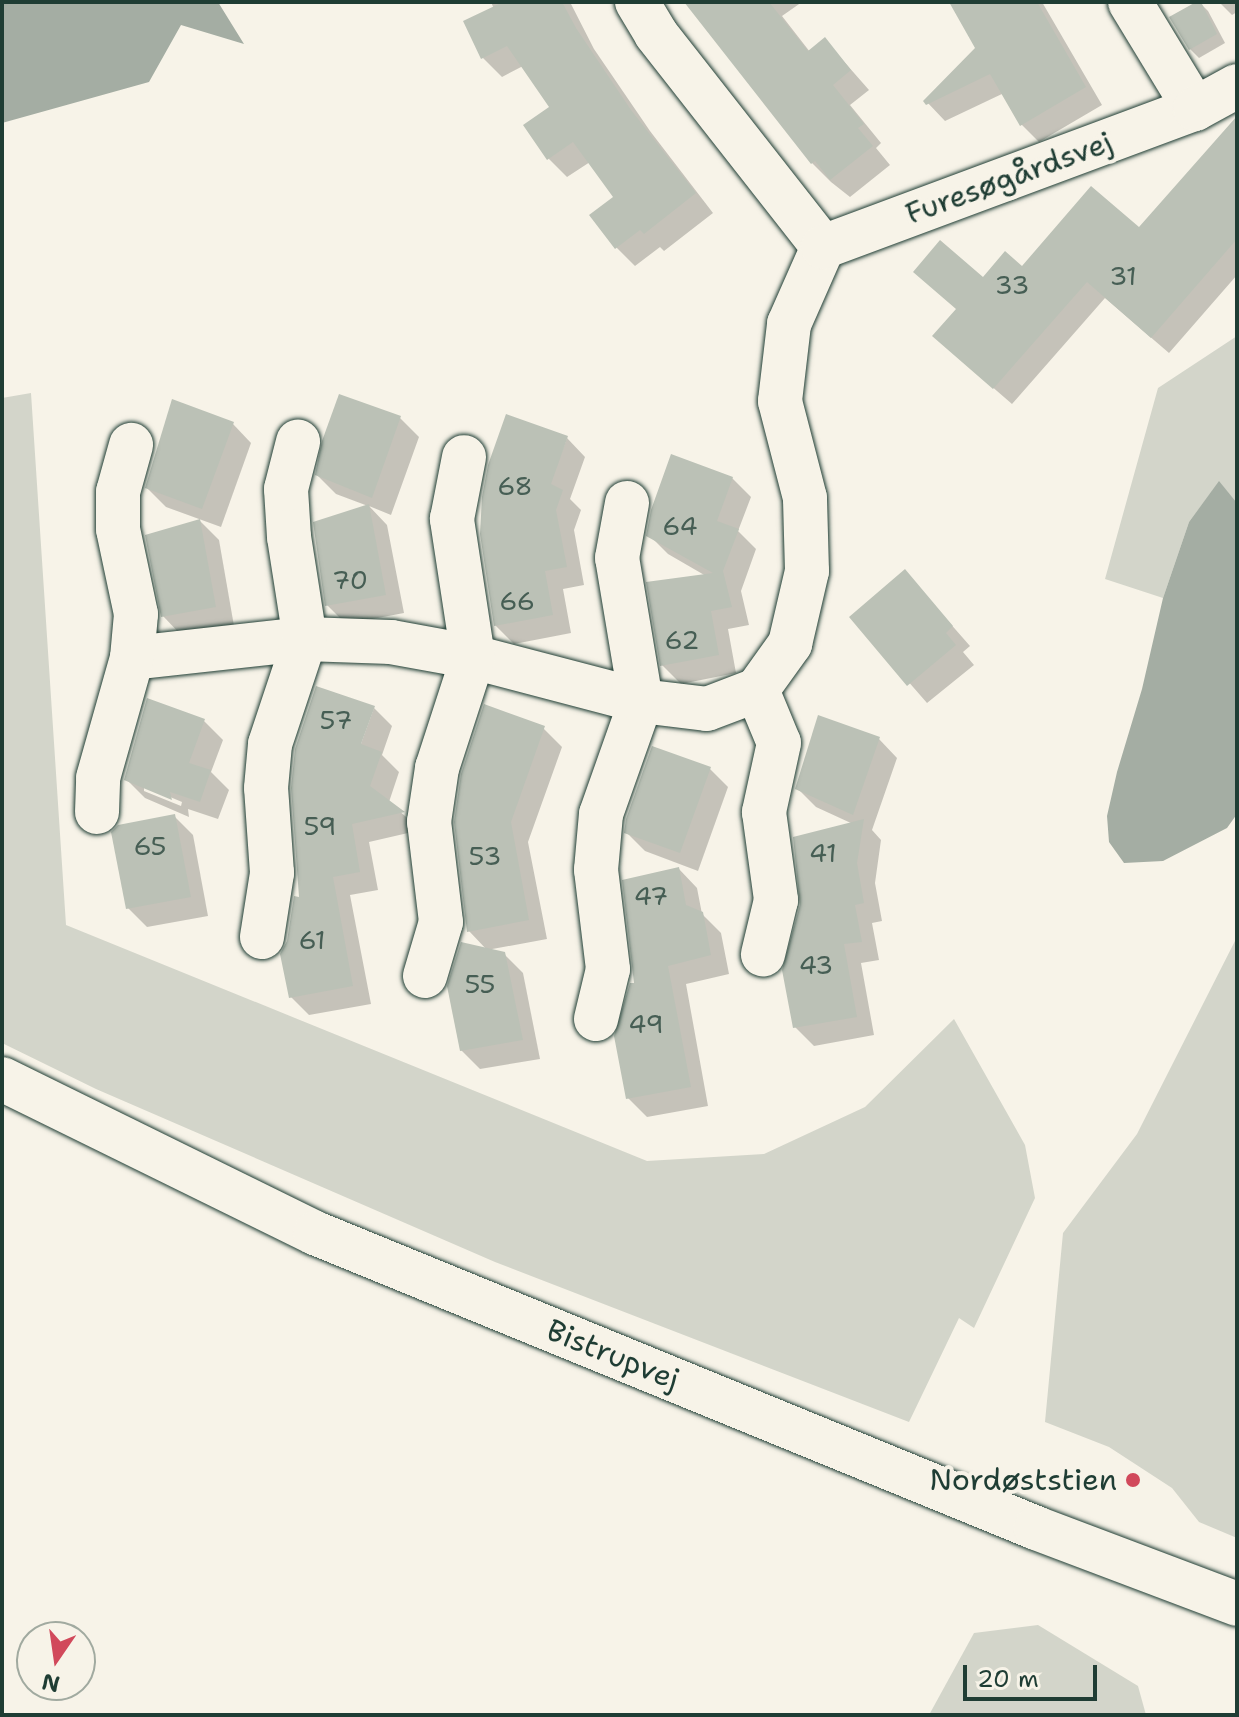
<!DOCTYPE html>
<html>
<head>
<meta charset="utf-8">
<style>
	body { margin:0 }
	#map { position:relative; width:1239px; height:1717px; overflow:hidden; background:#f7f3e8; font-family:"Shantell Sans",sans-serif }
	div>[style] { position:absolute }
	.green>* { inset:0; background:#d3d5ca }
	.water>* { inset:0; background:#a4ada3 }
	.shadow>* { inset:0; background:#0003 }
	.building>* { inset:0; background:#bbc1b6 }
	.roads { filter:drop-shadow(0 0 2px #1f3d34) drop-shadow(0 0 2px #1f3d34) }
	.street>* { height:44px; margin:-22px; padding:0 22px; transform-origin:22px; border-radius:22px; background:#f7f3e8 }
	.secondary>* { height:44px; margin:-22px; padding:0 22px; transform-origin:22px; border-radius:22px; background:#f7f3e8 }
	.dots>* { width:22px; height:22px; translate:-50% -50%; box-sizing:border-box; border:4px solid #f7f3e8; border-radius:50% }
	span { translate:-50% -50%; white-space:nowrap; text-align:center; line-height:1.15; -webkit-text-stroke:8px #f7f3e8; paint-order:stroke }
	.number-label { font-size:26px; color:#465e54 }
	.number-label span { -webkit-text-stroke-width:0 }
	.street-label { font-size:30px; color:#1f3d34 }
	.poi-label { font-size:30px; color:#1f3d34 }
	.right { translate:-100% -50%; text-align:right }
	.frame { position:absolute; inset:0; border:4px solid #1f3d34; pointer-events:none }
	.north { position:absolute; left:16px; top:1621px; width:80px; height:80px; box-sizing:border-box; background:#f7f3e8; border:2px solid #a1aaa0; border-radius:50%; rotate:193deg; font-size:22px; font-weight:700; line-height:32px; text-align:center; color:#1f3d34 }
	.north::after { content:''; display:block; margin:auto; width:28px; height:36px; background:#d1495b; clip-path:polygon(50% 0,100% 100%,50% 72%,0 100%) }
	.scale { position:absolute; left:963px; top:1665px; width:134px; height:36px; box-sizing:border-box; border:4px solid #1f3d34; border-top:0; padding-left:10px; font-size:24px; line-height:28px; white-space:nowrap; color:#1f3d34; -webkit-text-stroke:6px #f7f3e8; paint-order:stroke }
</style>
</head>
<body>
<div id="map">
	<div class="green">
		<i style="clip-path:polygon(1237px 336px,1237px 503px,1219px 482px,1189px 522px,1163px 598px,1105px 579px,1158px 388px)"></i>
		<i style="clip-path:polygon(31px 393px,66px 925px,647px 1161px,764px 1154px,865px 1107px,954px 1019px,1025px 1145px,1035px 1198px,974px 1328px,959px 1318px,909px 1422px,495px 1262px,96px 1089px,2px 1043px,2px 398px)"></i>
		<i style="clip-path:polygon(1237px 937px,1237px 1538px,1199px 1522px,1172px 1488px,1109px 1447px,1045px 1422px,1063px 1233px,1137px 1134px)"></i>
		<i style="clip-path:polygon(1038px 1625px,1138px 1686px,1146px 1715px,929px 1715px,974px 1633px)"></i>
	</div>
	<div class="water">
		<i style="clip-path:polygon(2px 2px,218px 2px,244px 44px,181px 25px,149px 82px,2px 123px)"></i>
		<i style="clip-path:polygon(1219px 481px,1237px 503px,1237px 814px,1227px 828px,1163px 861px,1124px 863px,1109px 842px,1107px 816px,1117px 772px,1142px 689px,1163px 598px,1189px 522px)"></i>
	</div>
	<div class="shadow">
		<i style="clip-path:polygon(491px 2px,570px 2px,594px 49px,650px 131px,713px 213px,664px 251px,660px 247px,635px 266px,616px 247px,616px 197px,590px 162px,567px 177px,549px 159px,552px 108px,523px 66px,502px 77px,483px 58px,494px 9px)"></i>
		<i style="clip-path:polygon(689px 2px,802px 2px,782px 16px,810px 52px,825px 40px,869px 90px,850px 105px,881px 143px,876px 148px,890px 165px,850px 197px,831px 182px,812px 163px)"></i>
		<i style="clip-path:polygon(951px 2px,1042px 2px,1102px 105px,1039px 142px,1022px 125px,1004px 93px,945px 121px,926px 101px,978px 49px)"></i>
		<i style="clip-path:polygon(1199px 2px,1208px 11px,1225px 43px,1199px 58px,1190px 49px)"></i>
		<i style="clip-path:polygon(1219px 2px,1237px 2px,1237px 12px,1232px 15px)"></i>
		<i style="clip-path:polygon(1237px 140px,1237px 275px,1169px 353px,1105px 298px,1012px 404px,952px 352px,983px 280px,1139px 229px)"></i>
		<i style="clip-path:polygon(400px 418px,419px 437px,391px 515px,369px 506px,387px 525px,404px 613px,346px 624px,327px 605px,368px 506px,336px 494px,317px 475px)"></i>
		<i style="clip-path:polygon(233px 424px,251px 443px,221px 527px,166px 507px,147px 488px)"></i>
		<i style="clip-path:polygon(567px 438px,585px 457px,570px 499px,581px 510px,574px 530px,584px 585px,563px 589px,571px 633px,514px 644px,495px 625px)"></i>
		<i style="clip-path:polygon(732px 478px,751px 497px,738px 531px,756px 549px,741px 591px,749px 625px,728px 629px,736px 673px,681px 684px,662px 665px,706px 576px,668px 554px,649px 535px)"></i>
		<i style="clip-path:polygon(200px 521px,219px 540px,234px 626px,181px 635px,163px 616px)"></i>
		<i style="clip-path:polygon(905px 572px,970px 646px,963px 652px,974px 665px,927px 703px,852px 617px)"></i>
		<i style="clip-path:polygon(374px 708px,392px 726px,382px 755px,399px 772px,389px 802px,421px 830px,369px 842px,378px 890px,350px 895px,371px 1004px,309px 1015px,291px 997px,289px 941px)"></i>
		<i style="clip-path:polygon(evenodd,204px 721px,223px 740px,211px 772px,229px 790px,218px 819px,188px 809px,189px 817px,145px 798px,126px 779px,204px 721px,144px 786px,182px 802px,181px 806px,144px 791px,144px 786px)"></i>
		<i style="clip-path:polygon(543px 728px,562px 747px,528px 842px,547px 939px,487px 950px,469px 931px)"></i>
		<i style="clip-path:polygon(879px 739px,897px 758px,872px 830px,881px 840px,875px 883px,882px 921px,872px 923px,879px 960px,861px 963px,874px 1035px,814px 1046px,795px 1027px,853px 824px,816px 807px,797px 788px)"></i>
		<i style="clip-path:polygon(709px 768px,728px 787px,698px 871px,645px 851px,626px 832px)"></i>
		<i style="clip-path:polygon(174px 816px,193px 835px,208px 916px,147px 927px,128px 908px)"></i>
		<i style="clip-path:polygon(679px 869px,697px 888px,702px 914px,721px 933px,729px 974px,686px 984px,708px 1106px,647px 1117px,628px 1098px)"></i>
		<i style="clip-path:polygon(504px 954px,523px 973px,540px 1059px,480px 1069px,461px 1050px)"></i>
	</div>
	<div class="building">
		<i style="clip-path:polygon(503px 2px,562px 2px,576px 28px,631px 110px,696px 193px,644px 234px,640px 230px,615px 249px,589px 215px,613px 197px,573px 142px,547px 160px,523px 125px,549px 107px,507px 46px,481px 59px,463px 21px)"></i>
		<i style="clip-path:polygon(684px 2px,769px 2px,808px 51px,825px 37px,851px 70px,833px 85px,864px 124px,858px 128px,873px 146px,830px 180px,815px 161px,811px 164px)"></i>
		<i style="clip-path:polygon(949px 2px,1037px 2px,1086px 87px,1020px 126px,990px 74px,926px 105px,923px 101px,975px 48px)"></i>
		<i style="clip-path:polygon(1196px 2px,1201px 2px,1217px 34px,1189px 50px,1169px 17px)"></i>
		<i style="clip-path:polygon(1237px 116px,1237px 239px,1151px 338px,1087px 282px,993px 389px,932px 336px,956px 309px,913px 272px,940px 240px,983px 277px,1005px 251px,1022px 266px,1091px 186px,1139px 227px)"></i>
		<i style="clip-path:polygon(339px 394px,401px 416px,372px 498px,315px 475px,322px 441px)"></i>
		<i style="clip-path:polygon(172px 399px,234px 422px,202px 509px,145px 488px)"></i>
		<i style="clip-path:polygon(506px 414px,568px 436px,551px 484px,563px 490px,556px 510px,567px 567px,545px 571px,553px 615px,494px 626px,480px 534px,482px 497px,488px 465px)"></i>
		<i style="clip-path:polygon(671px 454px,733px 477px,717px 521px,739px 529px,723px 571px,732px 607px,711px 611px,719px 655px,660px 666px,646px 582px,713px 573px,646px 536px,651px 510px)"></i>
		<i style="clip-path:polygon(369px 504px,386px 595px,325px 606px,313px 522px)"></i>
		<i style="clip-path:polygon(200px 519px,216px 607px,161px 617px,145px 535px)"></i>
		<i style="clip-path:polygon(905px 569px,953px 626px,946px 633px,956px 645px,907px 686px,849px 617px)"></i>
		<i style="clip-path:polygon(316px 686px,375px 706px,361px 744px,382px 752px,370px 786px,405px 812px,352px 824px,360px 872px,333px 877px,353px 986px,289px 998px,280px 954px,287px 941px,294px 896px,299px 897px,291px 788px,295px 749px)"></i>
		<i style="clip-path:polygon(147px 698px,205px 719px,189px 763px,211px 770px,200px 802px,170px 792px,172px 800px,124px 780px)"></i>
		<i style="clip-path:polygon(484px 704px,545px 726px,511px 822px,529px 920px,467px 932px,454px 822px,461px 774px)"></i>
		<i style="clip-path:polygon(818px 715px,880px 737px,853px 815px,795px 789px)"></i>
		<i style="clip-path:polygon(652px 746px,711px 767px,680px 853px,624px 833px,626px 819px)"></i>
		<i style="clip-path:polygon(175px 814px,191px 897px,126px 909px,111px 832px,118px 825px)"></i>
		<i style="clip-path:polygon(864px 819px,857px 863px,864px 903px,855px 905px,862px 942px,844px 944px,857px 1017px,793px 1028px,782px 970px,800px 905px,793px 837px)"></i>
		<i style="clip-path:polygon(679px 867px,686px 905px,703px 912px,711px 955px,668px 966px,691px 1087px,626px 1099px,614px 1036px,630px 983px,634px 983px,622px 880px)"></i>
		<i style="clip-path:polygon(461px 942px,505px 952px,523px 1040px,460px 1051px,447px 986px)"></i>
	</div>
	<div class="roads">
		<div class="street">
			<i style="left:637px;top:2px;width:37px;rotate:59deg"></i>
			<i style="left:656px;top:34px;width:271px;rotate:51.9deg"></i>
			<i style="left:1130px;top:2px;width:125px;rotate:58.7deg"></i>
			<i style="left:132px;top:658px;width:174px;rotate:-6.3deg"></i>
			<i style="left:305px;top:639px;width:86px;rotate:2deg"></i>
			<i style="left:391px;top:642px;width:83px;rotate:10.4deg"></i>
			<i style="left:473px;top:657px;width:174px;rotate:14.7deg"></i>
			<i style="left:641px;top:701px;width:66px;rotate:6.9deg"></i>
			<i style="left:707px;top:709px;width:53px;rotate:-20.8deg"></i>
			<i style="left:757px;top:690px;width:57px;rotate:-54.3deg"></i>
			<i style="left:790px;top:644px;width:75px;rotate:-76.9deg"></i>
			<i style="left:807px;top:571px;width:73px;rotate:-91.6deg"></i>
			<i style="left:805px;top:498px;width:100px;rotate:-104.5deg"></i>
			<i style="left:780px;top:401px;width:78px;rotate:-83.3deg"></i>
			<i style="left:789px;top:324px;width:84px;rotate:-66.2deg"></i>
			<i style="left:823px;top:247px;width:397px;rotate:-20.4deg"></i>
			<i style="left:1195px;top:109px;width:48px;rotate:-28.7deg"></i>
			<i style="left:757px;top:690px;width:57px;rotate:67.5deg"></i>
			<i style="left:779px;top:743px;width:71px;rotate:102.3deg"></i>
			<i style="left:764px;top:812px;width:89px;rotate:82.2deg"></i>
			<i style="left:776px;top:900px;width:56px;rotate:103.5deg"></i>
			<i style="left:97px;top:812px;width:34px;rotate:-88deg"></i>
			<i style="left:98px;top:778px;width:125px;rotate:-74.2deg"></i>
			<i style="left:132px;top:658px;width:44px;rotate:-84.8deg"></i>
			<i style="left:136px;top:614px;width:87px;rotate:-102deg"></i>
			<i style="left:118px;top:529px;width:37px;rotate:-90deg"></i>
			<i style="left:118px;top:492px;width:49px;rotate:-74.5deg"></i>
			<i style="left:262px;top:937px;width:65px;rotate:-81.1deg"></i>
			<i style="left:272px;top:873px;width:85px;rotate:-94deg"></i>
			<i style="left:266px;top:788px;width:44px;rotate:-84.8deg"></i>
			<i style="left:270px;top:744px;width:111px;rotate:-71.6deg"></i>
			<i style="left:305px;top:639px;width:103px;rotate:-98.9deg"></i>
			<i style="left:289px;top:537px;width:48px;rotate:-93.6deg"></i>
			<i style="left:286px;top:489px;width:49px;rotate:-75.7deg"></i>
			<i style="left:425px;top:976px;width:56px;rotate:-73.5deg"></i>
			<i style="left:441px;top:922px;width:101px;rotate:-96.8deg"></i>
			<i style="left:429px;top:822px;width:55px;rotate:-81.6deg"></i>
			<i style="left:437px;top:768px;width:117px;rotate:-72deg"></i>
			<i style="left:473px;top:657px;width:140px;rotate:-98.7deg"></i>
			<i style="left:452px;top:519px;width:63px;rotate:-79deg"></i>
			<i style="left:596px;top:1019px;width:51px;rotate:-76.5deg"></i>
			<i style="left:608px;top:969px;width:100px;rotate:-96.9deg"></i>
			<i style="left:596px;top:870px;width:56px;rotate:-84.9deg"></i>
			<i style="left:601px;top:814px;width:120px;rotate:-70.5deg"></i>
			<i style="left:641px;top:701px;width:145px;rotate:-99.5deg"></i>
			<i style="left:617px;top:558px;width:56px;rotate:-79.7deg"></i>
		</div>
		<div class="secondary">
			<i style="left:2px;top:1079px;width:349px;rotate:26.2deg"></i>
			<i style="left:315px;top:1233px;width:779px;rotate:22.25deg"></i>
			<i style="left:1036px;top:1528px;width:215px;rotate:20.7deg"></i>
		</div>
	</div>
	<div class="dots">
		<i style="left:1133px;top:1480px;background:#d1495b"></i>
	</div>
	<div class="number-label">
		<span style="left:1123px;top:276px">31</span>
		<span style="left:1012px;top:285px">33</span>
		<span style="left:515px;top:486px">68</span>
		<span style="left:680px;top:526px">64</span>
		<span style="left:350px;top:580px">70</span>
		<span style="left:517px;top:601px">66</span>
		<span style="left:682px;top:640px">62</span>
		<span style="left:336px;top:720px">57</span>
		<span style="left:320px;top:826px">59</span>
		<span style="left:150px;top:846px">65</span>
		<span style="left:823px;top:853px">41</span>
		<span style="left:485px;top:856px">53</span>
		<span style="left:651px;top:896px">47</span>
		<span style="left:312px;top:940px">61</span>
		<span style="left:816px;top:965px">43</span>
		<span style="left:480px;top:984px">55</span>
		<span style="left:646px;top:1024px">49</span>
	</div>
	<div class="street-label">
		<span style="left:1009px;top:178px;rotate:-20deg">Furesøgårdsvej</span>
		<span style="left:613px;top:1355px;rotate:22deg">Bistrupvej</span>
	</div>
	<div class="poi-label">
		<span class="right" style="left:1117px;top:1480px">Nordøststien</span>
	</div>
	<div class="frame"></div>
	<div class="north">N</div>
	<div class="scale">20 m</div>
</div>
</body>
</html>
